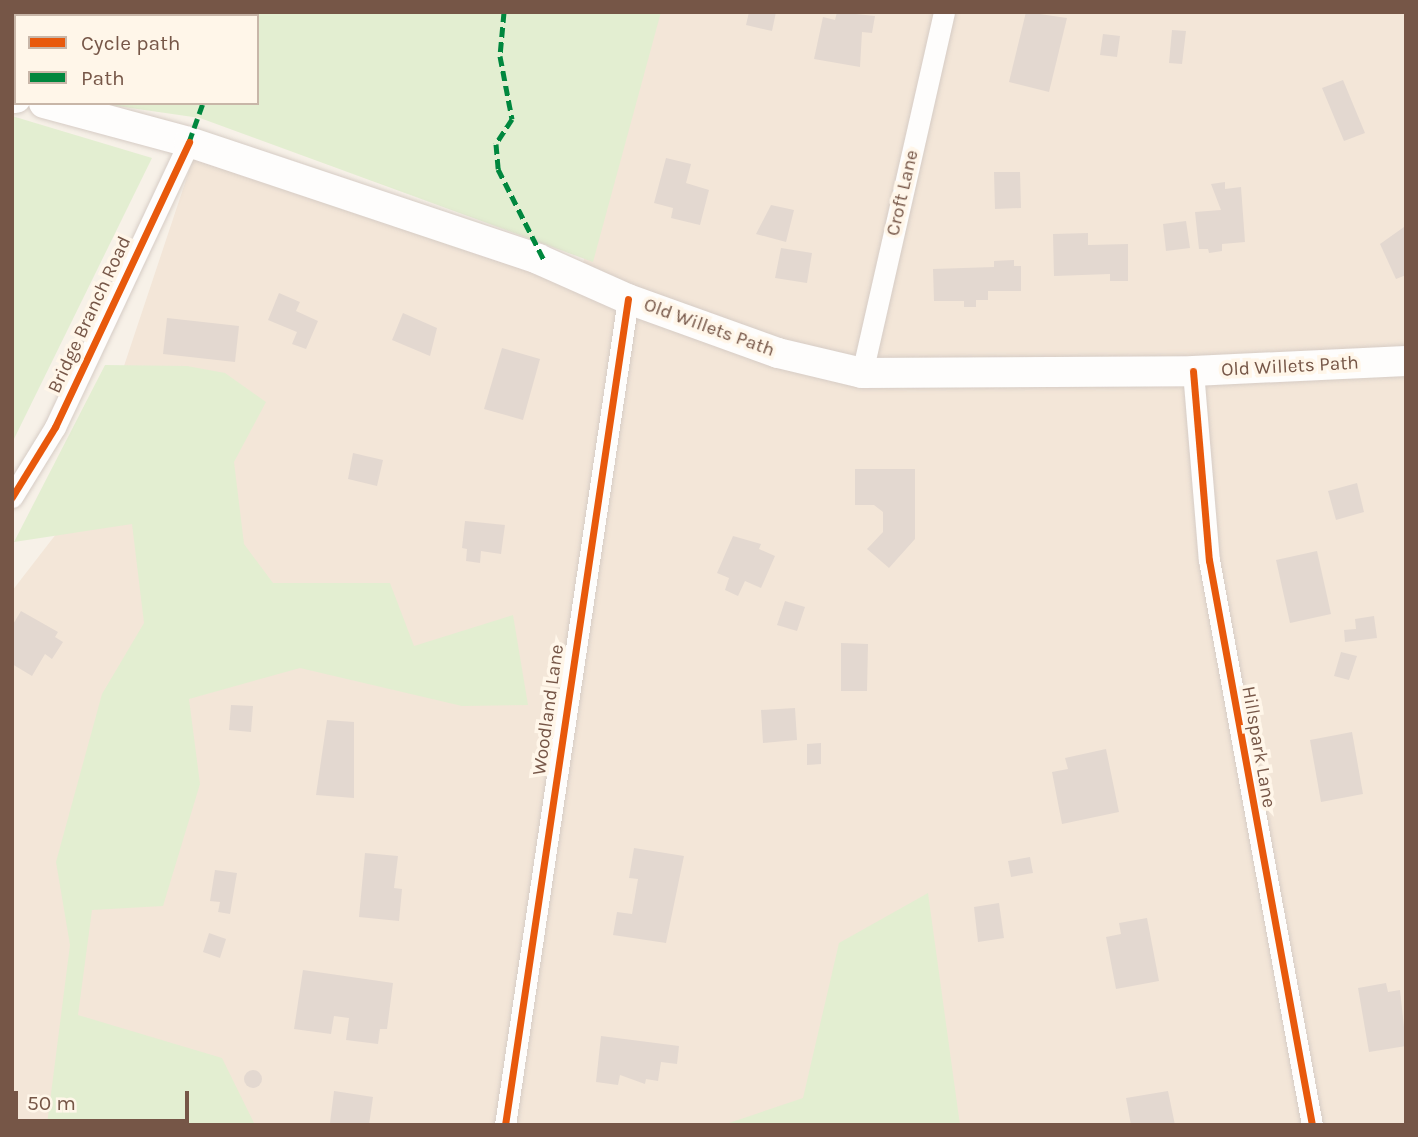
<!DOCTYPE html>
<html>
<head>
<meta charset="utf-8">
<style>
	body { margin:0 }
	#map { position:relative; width:1418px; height:1137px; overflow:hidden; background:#f7f1e8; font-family:Karla,sans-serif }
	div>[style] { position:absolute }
	.residential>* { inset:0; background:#f3e6d8 }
	.green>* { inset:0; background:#e3eed1 }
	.building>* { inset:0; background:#e3d8d0 }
	.round { border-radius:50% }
	.roads { filter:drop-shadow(0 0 2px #d6ccc5) drop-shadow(0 0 2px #d6ccc5) }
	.street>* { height:21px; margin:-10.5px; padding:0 10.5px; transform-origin:10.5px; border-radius:10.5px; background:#fefdfc }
	.secondary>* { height:30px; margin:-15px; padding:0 15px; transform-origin:15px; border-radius:15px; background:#fefdfc }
	.quiet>* { height:5px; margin-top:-2.5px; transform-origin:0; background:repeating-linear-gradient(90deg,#00873e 0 10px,transparent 0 15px) }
	.cycleway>* { height:7px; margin:-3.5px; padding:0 3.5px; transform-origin:3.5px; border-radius:3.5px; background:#e8590c }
	span { translate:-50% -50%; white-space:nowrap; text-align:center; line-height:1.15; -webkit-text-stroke:7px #fff6e9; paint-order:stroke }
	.street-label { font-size:19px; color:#765647 }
	.frame { position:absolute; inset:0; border:14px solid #765647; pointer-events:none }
	.legend { position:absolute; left:14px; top:14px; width:245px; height:91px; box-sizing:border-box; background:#fff6e9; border:2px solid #c8b6a8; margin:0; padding:9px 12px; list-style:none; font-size:21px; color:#765647 }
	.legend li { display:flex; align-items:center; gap:14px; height:35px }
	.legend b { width:35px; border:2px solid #c8b6a8 }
	.scale { position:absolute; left:14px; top:1091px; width:175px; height:32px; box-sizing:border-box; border:4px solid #765647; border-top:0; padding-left:9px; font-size:21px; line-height:24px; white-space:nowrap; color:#765647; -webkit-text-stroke:5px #fff6e9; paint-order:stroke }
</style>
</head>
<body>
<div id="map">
	<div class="residential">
		<i style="clip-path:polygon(655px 12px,1406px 12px,1406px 1125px,12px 1125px,12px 591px,77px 507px,201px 135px,583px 263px)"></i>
	</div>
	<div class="green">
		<i style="clip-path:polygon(12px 12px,661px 12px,593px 262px,200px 118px,96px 103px,257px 103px,257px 16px,16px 16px,16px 88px)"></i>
		<i style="clip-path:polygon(12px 116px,152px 158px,12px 443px)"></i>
		<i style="clip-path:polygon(105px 365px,187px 366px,225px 373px,266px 402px,234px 462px,244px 544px,273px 583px,390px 583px,414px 646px,513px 615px,528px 705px,462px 706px,300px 668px,189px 699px,200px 784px,163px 906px,92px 910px,78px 1015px,222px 1058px,255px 1125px,47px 1125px,70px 945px,56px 862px,102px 694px,144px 623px,132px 524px,14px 542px)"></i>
		<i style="clip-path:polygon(928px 893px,960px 1125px,723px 1125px,803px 1098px,839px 943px)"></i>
	</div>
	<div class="building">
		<i style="clip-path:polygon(749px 12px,776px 12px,772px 31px,746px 25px)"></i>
		<i style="clip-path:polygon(837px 12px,875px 16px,872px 33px,862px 32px,860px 67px,814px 59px,823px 17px,835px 20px)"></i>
		<i style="clip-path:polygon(1026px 12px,1067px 18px,1049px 92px,1009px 82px)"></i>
		<i style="clip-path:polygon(1172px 30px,1186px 31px,1182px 64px,1169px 63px)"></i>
		<i style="clip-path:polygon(1103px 34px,1120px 36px,1117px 57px,1100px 55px)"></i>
		<i style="clip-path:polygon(1343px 80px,1365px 133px,1344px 141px,1322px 88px)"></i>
		<i style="clip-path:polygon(666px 158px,691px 164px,686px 183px,709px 190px,700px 225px,671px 218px,673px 208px,654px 203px)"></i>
		<i style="clip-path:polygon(994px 172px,1020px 172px,1021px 208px,995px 209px)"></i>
		<i style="clip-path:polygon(1225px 182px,1225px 189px,1241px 187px,1245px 242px,1222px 244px,1222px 251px,1209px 253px,1208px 249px,1199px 249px,1195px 212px,1221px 210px,1211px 184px)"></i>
		<i style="clip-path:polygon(771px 205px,794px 210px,786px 242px,756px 234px)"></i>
		<i style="clip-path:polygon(1186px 221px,1190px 248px,1166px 251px,1163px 224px)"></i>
		<i style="clip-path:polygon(1404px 227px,1406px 275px,1396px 279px,1380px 244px)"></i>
		<i style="clip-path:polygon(1088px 233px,1088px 245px,1128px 244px,1128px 281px,1110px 281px,1110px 274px,1054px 276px,1053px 234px)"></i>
		<i style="clip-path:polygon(781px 248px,812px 253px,807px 283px,775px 278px)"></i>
		<i style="clip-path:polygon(1014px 260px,1014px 266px,1021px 266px,1021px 291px,988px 291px,988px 300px,976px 300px,976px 307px,964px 307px,964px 301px,934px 301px,933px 269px,994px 267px,994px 261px)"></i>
		<i style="clip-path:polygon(279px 293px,300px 302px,296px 311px,318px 321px,306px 349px,292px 344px,297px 332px,268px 320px)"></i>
		<i style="clip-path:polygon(403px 313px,437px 328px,430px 356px,392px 340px)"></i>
		<i style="clip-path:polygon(167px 318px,239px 326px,235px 362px,163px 354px)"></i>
		<i style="clip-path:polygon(502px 348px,540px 359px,523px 420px,484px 409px)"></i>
		<i style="clip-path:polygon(353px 453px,383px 460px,377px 486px,348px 479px)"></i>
		<i style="clip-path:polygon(855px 469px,915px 469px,915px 539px,889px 568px,867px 549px,883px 532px,883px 512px,874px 505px,855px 505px)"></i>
		<i style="clip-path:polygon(1357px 483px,1364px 512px,1336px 520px,1328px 491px)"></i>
		<i style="clip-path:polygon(465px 521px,505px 525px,501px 554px,481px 551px,480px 563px,466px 561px,467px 549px,462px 548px)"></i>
		<i style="clip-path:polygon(733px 536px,761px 544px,759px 549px,775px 556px,761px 588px,745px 581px,738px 596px,725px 590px,729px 578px,717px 573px)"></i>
		<i style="clip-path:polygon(1317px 551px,1331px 614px,1290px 623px,1276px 560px)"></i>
		<i style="clip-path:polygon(785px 601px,805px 607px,797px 631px,777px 625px)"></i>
		<i style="clip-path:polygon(21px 611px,58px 632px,55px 637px,63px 642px,52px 659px,45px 654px,32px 676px,12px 664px,12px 626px)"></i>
		<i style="clip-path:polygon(1374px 616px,1377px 638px,1345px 642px,1344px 630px,1356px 629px,1355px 619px)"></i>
		<i style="clip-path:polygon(841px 643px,868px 644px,867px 691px,841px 691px)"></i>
		<i style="clip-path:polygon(1341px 652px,1357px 656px,1349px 680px,1334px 676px)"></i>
		<i style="clip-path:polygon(231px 705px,253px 706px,251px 732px,229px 730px)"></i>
		<i style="clip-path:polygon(795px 708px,797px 740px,763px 743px,761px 710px)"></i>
		<i style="clip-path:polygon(327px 720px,354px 722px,354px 798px,316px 795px)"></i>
		<i style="clip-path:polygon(1352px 732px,1363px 794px,1321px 802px,1310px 740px)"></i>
		<i style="clip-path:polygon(821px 743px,821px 764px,807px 765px,807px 744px)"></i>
		<i style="clip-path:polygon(1106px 749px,1119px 812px,1062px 824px,1052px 772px,1068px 769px,1065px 758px)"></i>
		<i style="clip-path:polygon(634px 848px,684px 856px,666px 943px,613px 935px,617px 912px,632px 914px,638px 879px,629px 878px)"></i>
		<i style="clip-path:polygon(365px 853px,398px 856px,394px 888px,402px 889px,399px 921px,359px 917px)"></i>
		<i style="clip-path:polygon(1030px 857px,1033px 873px,1011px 877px,1008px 861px)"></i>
		<i style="clip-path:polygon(215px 870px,237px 873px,230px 914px,218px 912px,220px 902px,210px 901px)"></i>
		<i style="clip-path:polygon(999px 903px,1004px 938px,978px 942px,974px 907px)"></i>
		<i style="clip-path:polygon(1147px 918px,1159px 981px,1116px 989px,1106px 937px,1121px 934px,1119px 923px)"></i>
		<i style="clip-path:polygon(209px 933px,226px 939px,220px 958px,203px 952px)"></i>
		<i style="clip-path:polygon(303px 970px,393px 983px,387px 1029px,380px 1029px,378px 1044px,346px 1040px,349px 1018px,334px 1016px,331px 1034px,294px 1029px)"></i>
		<i style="clip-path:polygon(1386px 983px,1388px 992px,1400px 990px,1406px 1046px,1369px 1052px,1358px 988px)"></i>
		<i style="clip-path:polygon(601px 1036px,679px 1046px,677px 1064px,661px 1062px,658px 1081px,646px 1079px,645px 1084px,620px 1075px,618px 1085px,596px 1082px)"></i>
		<i class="round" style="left:244px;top:1070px;width:18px;height:18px"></i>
		<i style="clip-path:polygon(334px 1091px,373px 1097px,369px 1125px,319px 1125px,330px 1123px)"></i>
		<i style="clip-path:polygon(1168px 1091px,1175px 1125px,1131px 1125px,1126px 1098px)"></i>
	</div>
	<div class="roads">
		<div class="street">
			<i style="left:1193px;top:371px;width:190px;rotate:85.2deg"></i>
			<i style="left:1209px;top:560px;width:574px;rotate:79.67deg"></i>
			<i style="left:862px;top:373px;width:370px;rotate:-77.2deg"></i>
			<i style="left:12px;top:497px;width:82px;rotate:-58.4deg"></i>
			<i style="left:55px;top:427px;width:315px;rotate:-64.8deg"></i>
			<i style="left:505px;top:1125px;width:835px;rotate:-81.53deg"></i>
		</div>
		<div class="secondary">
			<i style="left:12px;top:98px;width:4px"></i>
			<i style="left:44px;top:103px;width:150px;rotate:15.1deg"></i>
			<i style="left:189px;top:142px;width:368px;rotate:18.5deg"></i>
			<i style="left:538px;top:259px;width:98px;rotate:24deg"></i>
			<i style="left:628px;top:299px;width:159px;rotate:19.8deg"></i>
			<i style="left:778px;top:353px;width:86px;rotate:13.4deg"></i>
			<i style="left:862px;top:373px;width:331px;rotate:-0.3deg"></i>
			<i style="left:1193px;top:371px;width:213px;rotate:-2.7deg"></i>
		</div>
	</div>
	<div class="quiet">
		<i style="left:504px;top:12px;width:44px;rotate:95.2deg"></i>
		<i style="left:500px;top:56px;width:64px;rotate:79.2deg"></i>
		<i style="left:512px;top:119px;width:30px;rotate:123deg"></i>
		<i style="left:496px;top:144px;width:25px;rotate:85deg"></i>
		<i style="left:498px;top:169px;width:104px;rotate:63.2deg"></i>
		<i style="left:234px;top:16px;width:4px;rotate:-63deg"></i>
		<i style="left:189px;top:142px;width:41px;rotate:-70.3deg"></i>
	</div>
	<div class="cycleway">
		<i style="left:1193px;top:371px;width:190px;rotate:85.2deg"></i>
		<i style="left:1209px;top:560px;width:574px;rotate:79.67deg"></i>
		<i style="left:12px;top:497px;width:82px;rotate:-58.4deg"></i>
		<i style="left:55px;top:427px;width:315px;rotate:-64.8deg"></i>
		<i style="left:505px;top:1125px;width:835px;rotate:-81.53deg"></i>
	</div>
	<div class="street-label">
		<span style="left:903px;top:193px;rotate:-77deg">Croft Lane</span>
		<span style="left:90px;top:315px;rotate:-65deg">Bridge Branch Road</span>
		<span style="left:709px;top:328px;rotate:20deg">Old Willets Path</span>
		<span style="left:1290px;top:367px;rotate:-3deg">Old Willets Path</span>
		<span style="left:549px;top:710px;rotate:-82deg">Woodland Lane</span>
		<span style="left:1258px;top:747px;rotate:80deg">Hillspark Lane</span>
	</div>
	<div class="frame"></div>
	<ul class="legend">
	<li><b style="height:9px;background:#e8590c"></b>Cycle path</li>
	<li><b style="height:9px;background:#00873e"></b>Path</li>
	</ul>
	<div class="scale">50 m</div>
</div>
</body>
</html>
